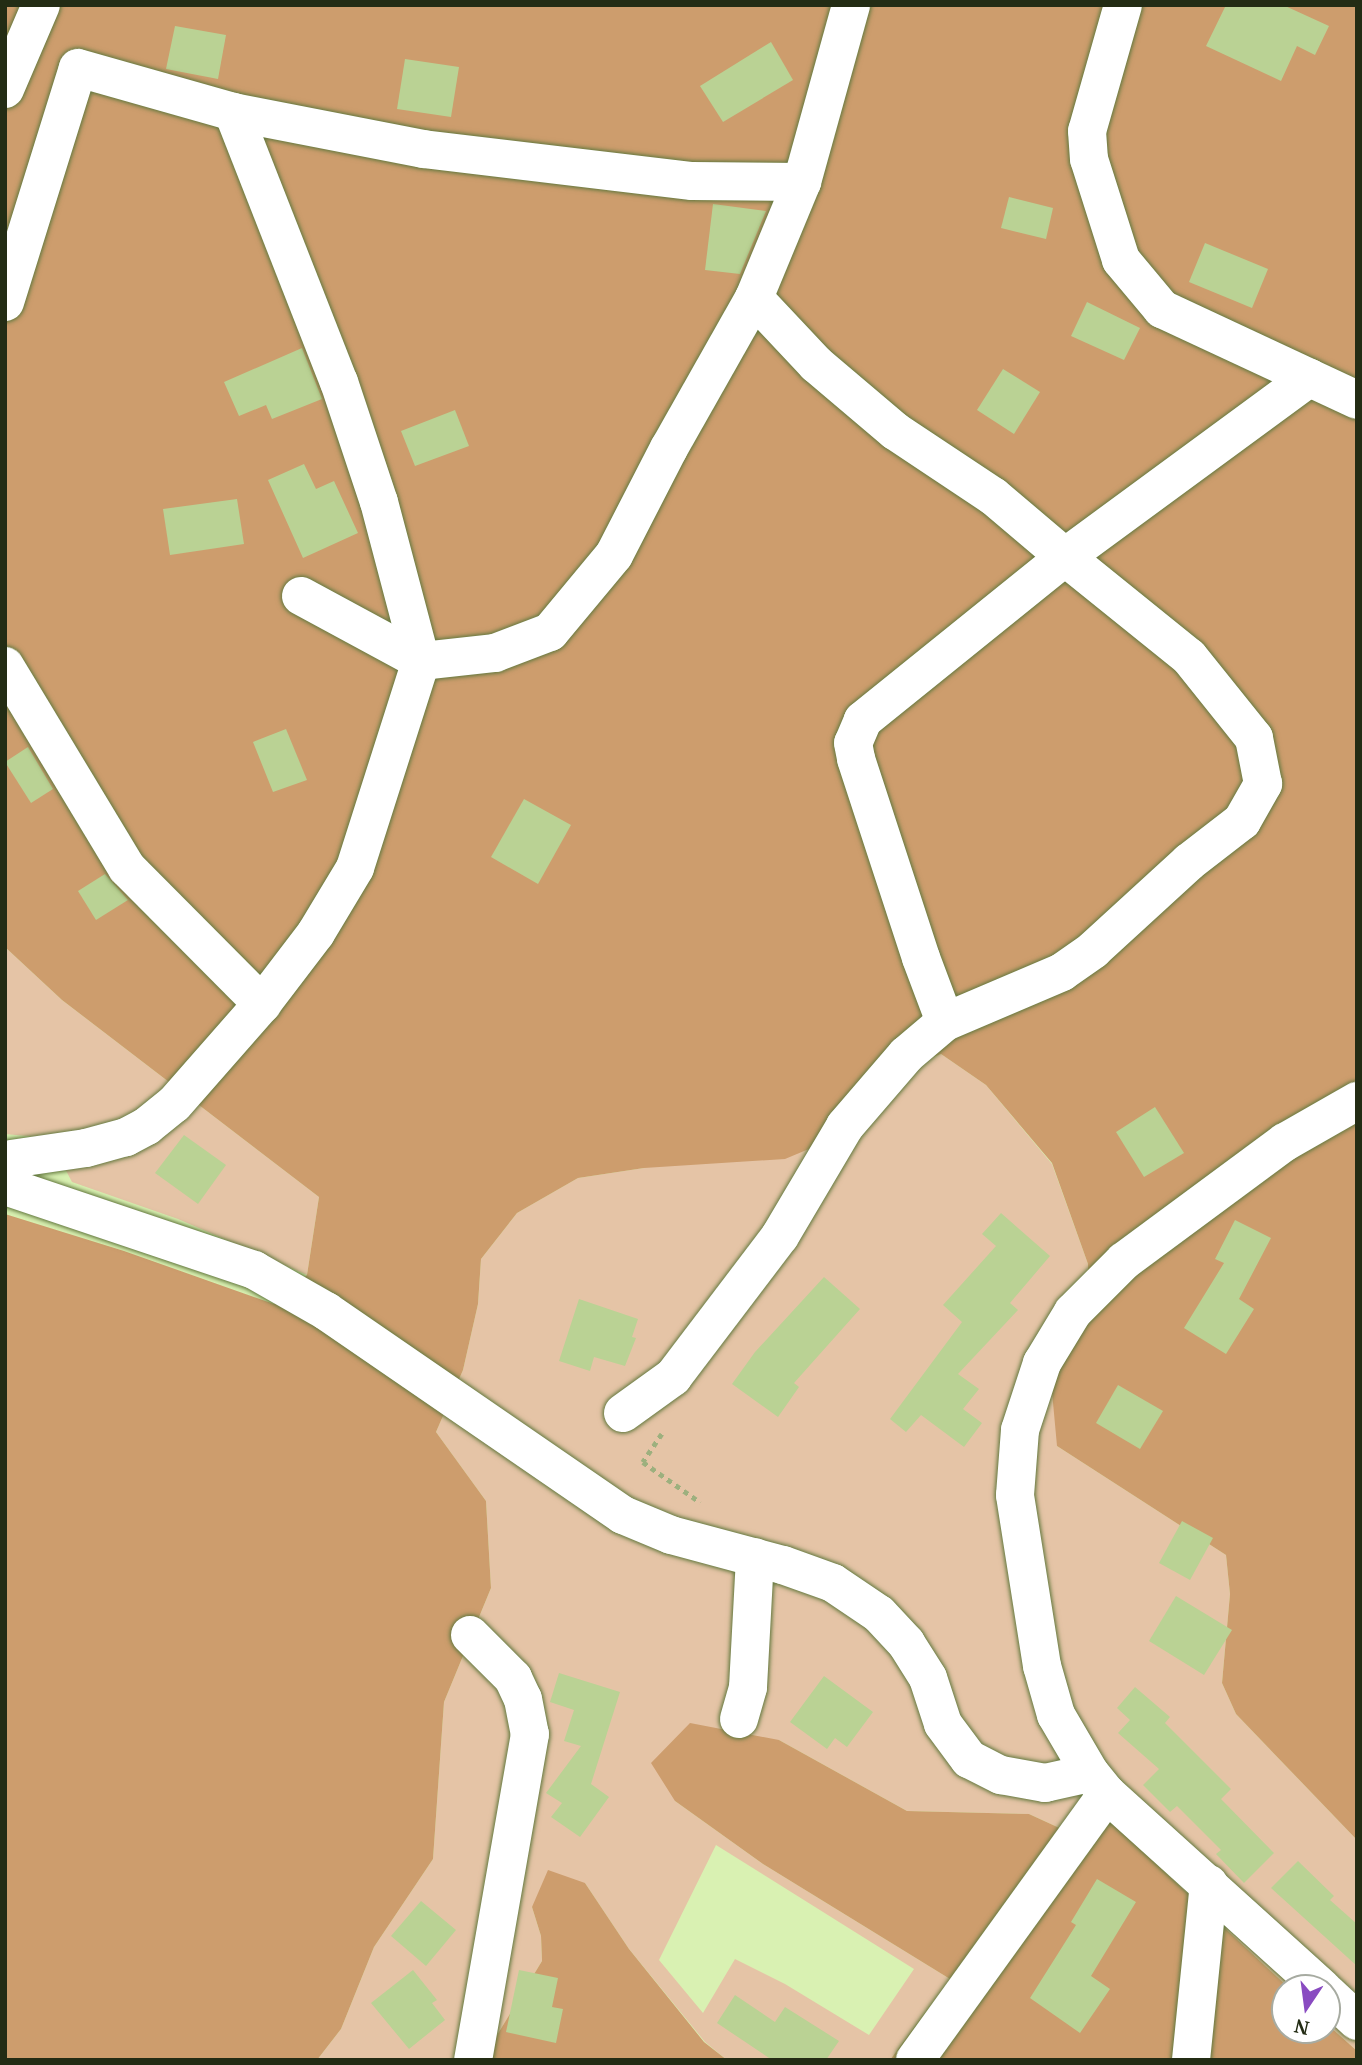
<!DOCTYPE html>
<html>
<head>
<meta charset="utf-8">
<style>
	body { margin:0 }
	#map { position:relative; width:1362px; height:2065px; overflow:hidden; background:#d9f1b2; font-family:"PT Serif",serif }
	div>[style] { position:absolute }
	.green>* { inset:0; background:#e5c4a6 }
	.forest>* { inset:0; background:#cd9d6d }
	.building>* { inset:0; background:#bad294 }
	.path>* { height:4.5px; margin-top:-2.25px; transform-origin:0; background:repeating-linear-gradient(90deg,#9db07e 0 5px,transparent 0 10px) }
	.roads { filter:drop-shadow(0 0 2px #63783e) drop-shadow(0 0 2px #63783e) }
	.minor>* { height:38px; margin:-19px; padding:0 19px; transform-origin:19px; border-radius:19px; background:#fff }
	span { translate:-50% -50%; white-space:nowrap; text-align:center; line-height:1.15; -webkit-text-stroke:7px #fff; paint-order:stroke }
	.frame { position:absolute; inset:0; border:7px solid #232c14; pointer-events:none }
	.north { position:absolute; left:1271px; top:1974px; width:70px; height:70px; box-sizing:border-box; background:#fff; border:2px solid #a7aba1; border-radius:50%; rotate:193deg; font-size:19px; font-weight:700; line-height:28px; text-align:center; color:#232c14 }
	.north::after { content:''; display:block; margin:auto; width:24px; height:32px; background:#894bc1; clip-path:polygon(50% 0,100% 100%,50% 72%,0 100%) }
</style>
</head>
<body>
<div id="map">
	<div class="green">
		<i style="clip-path:polygon(5px 947px,62px 1000px,319px 1197px,307px 1275px,178px 1219px,72px 1182px,49px 1138px,5px 1134px)"></i>
		<i style="clip-path:polygon(evenodd,941px 1054px,986px 1085px,1052px 1164px,1088px 1264px,1088px 1311px,1057px 1446px,1226px 1555px,1230px 1594px,1222px 1683px,1236px 1714px,1357px 1840px,1357px 2051px,1327px 2024px,1327px 1988px,1289px 1988px,1108px 1820px,1066px 1831px,1029px 1814px,907px 1811px,779px 1740px,675px 1801px,763px 1864px,950px 1979px,890px 2060px,727px 2060px,705px 2042px,629px 1949px,585px 1883px,532px 1907px,541px 1936px,542px 1961px,482px 2060px,317px 2060px,341px 2029px,374px 1947px,433px 1859px,444px 1702px,491px 1588px,486px 1501px,436px 1432px,463px 1370px,478px 1304px,481px 1259px,517px 1213px,578px 1178px,644px 1168px,941px 1054px,716px 1845px,914px 1969px,869px 2035px,785px 1984px,735px 1959px,703px 2013px,659px 1960px,716px 1845px)"></i>
	</div>
	<div class="forest">
		<i style="clip-path:polygon(5px 5px,1357px 5px,1357px 1840px,1236px 1714px,1222px 1683px,1230px 1594px,1226px 1555px,1057px 1446px,1050px 1370px,1088px 1311px,1088px 1264px,1052px 1163px,986px 1085px,941px 1054px,913px 1065px,859px 1128px,785px 1159px,644px 1168px,578px 1178px,517px 1213px,481px 1259px,478px 1304px,463px 1370px,436px 1432px,486px 1501px,491px 1588px,444px 1702px,433px 1859px,374px 1947px,341px 2029px,317px 2060px,5px 2060px,5px 1214px,124px 1251px,274px 1304px,307px 1275px,319px 1197px,62px 1000px,5px 947px)"></i>
		<i style="clip-path:polygon(690px 1723px,779px 1740px,907px 1811px,1029px 1814px,1066px 1831px,1108px 1819px,1289px 1988px,1285px 1988px,1285px 2030px,1327px 2030px,1327px 2024px,1357px 2051px,1357px 2060px,890px 2060px,950px 1979px,763px 1864px,675px 1801px,651px 1763px)"></i>
		<i style="clip-path:polygon(548px 1870px,585px 1883px,629px 1949px,704px 2042px,727px 2060px,482px 2060px,542px 1961px,541px 1936px,532px 1907px)"></i>
	</div>
	<div class="building">
		<i style="clip-path:polygon(1226px 5px,1283px 5px,1329px 26px,1315px 55px,1297px 46px,1281px 81px,1206px 46px)"></i>
		<i style="clip-path:polygon(175px 26px,226px 35px,218px 79px,166px 69px)"></i>
		<i style="clip-path:polygon(771px 42px,793px 80px,723px 122px,700px 86px)"></i>
		<i style="clip-path:polygon(405px 59px,459px 67px,451px 117px,397px 109px)"></i>
		<i style="clip-path:polygon(1009px 197px,1053px 208px,1046px 239px,1001px 228px)"></i>
		<i style="clip-path:polygon(713px 204px,766px 211px,740px 274px,705px 270px)"></i>
		<i style="clip-path:polygon(1205px 243px,1268px 269px,1252px 308px,1189px 282px)"></i>
		<i style="clip-path:polygon(1087px 302px,1140px 328px,1124px 360px,1071px 336px)"></i>
		<i style="clip-path:polygon(302px 348px,322px 399px,272px 419px,266px 405px,239px 416px,224px 382px)"></i>
		<i style="clip-path:polygon(1003px 369px,1040px 392px,1014px 434px,977px 410px)"></i>
		<i style="clip-path:polygon(455px 410px,469px 446px,415px 466px,401px 431px)"></i>
		<i style="clip-path:polygon(304px 464px,316px 489px,334px 481px,358px 533px,303px 558px,268px 480px)"></i>
		<i style="clip-path:polygon(237px 499px,244px 544px,170px 555px,163px 509px)"></i>
		<i style="clip-path:polygon(286px 729px,307px 780px,273px 792px,253px 742px)"></i>
		<i style="clip-path:polygon(28px 747px,53px 789px,31px 803px,5px 762px)"></i>
		<i style="clip-path:polygon(524px 799px,571px 825px,538px 884px,491px 857px)"></i>
		<i style="clip-path:polygon(105px 874px,128px 900px,96px 920px,78px 891px)"></i>
		<i style="clip-path:polygon(1155px 1107px,1184px 1153px,1144px 1177px,1116px 1132px)"></i>
		<i style="clip-path:polygon(184px 1135px,226px 1165px,198px 1204px,155px 1173px)"></i>
		<i style="clip-path:polygon(1001px 1213px,1050px 1256px,1010px 1303px,1018px 1310px,958px 1374px,979px 1389px,963px 1409px,982px 1423px,964px 1447px,921px 1415px,906px 1432px,890px 1419px,962px 1322px,943px 1305px,996px 1246px,982px 1234px)"></i>
		<i style="clip-path:polygon(1235px 1220px,1271px 1238px,1239px 1299px,1254px 1309px,1226px 1354px,1184px 1328px,1224px 1263px,1215px 1259px)"></i>
		<i style="clip-path:polygon(824px 1277px,860px 1309px,794px 1383px,799px 1387px,778px 1417px,732px 1384px,755px 1352px)"></i>
		<i style="clip-path:polygon(579px 1299px,638px 1319px,632px 1337px,636px 1338px,625px 1366px,594px 1357px,590px 1371px,559px 1361px)"></i>
		<i style="clip-path:polygon(1118px 1385px,1163px 1411px,1140px 1449px,1096px 1423px)"></i>
		<i style="clip-path:polygon(1182px 1521px,1213px 1538px,1190px 1580px,1159px 1563px)"></i>
		<i style="clip-path:polygon(1176px 1596px,1232px 1630px,1204px 1675px,1149px 1641px)"></i>
		<i style="clip-path:polygon(559px 1673px,620px 1692px,591px 1784px,609px 1797px,580px 1837px,551px 1817px,562px 1803px,546px 1793px,581px 1746px,564px 1741px,574px 1710px,550px 1702px)"></i>
		<i style="clip-path:polygon(824px 1676px,873px 1712px,847px 1747px,835px 1738px,827px 1749px,790px 1722px)"></i>
		<i style="clip-path:polygon(1135px 1687px,1170px 1717px,1165px 1723px,1231px 1789px,1221px 1799px,1274px 1853px,1244px 1883px,1216px 1854px,1221px 1850px,1177px 1806px,1170px 1812px,1143px 1785px,1159px 1769px,1118px 1733px,1130px 1720px,1117px 1708px)"></i>
		<i style="clip-path:polygon(1298px 1861px,1334px 1896px,1330px 1900px,1357px 1924px,1357px 1966px,1271px 1888px)"></i>
		<i style="clip-path:polygon(1097px 1879px,1136px 1902px,1091px 1976px,1110px 1989px,1080px 2033px,1030px 1998px,1076px 1925px,1071px 1922px)"></i>
		<i style="clip-path:polygon(421px 1901px,456px 1930px,426px 1966px,391px 1936px)"></i>
		<i style="clip-path:polygon(413px 1970px,437px 2000px,432px 2003px,445px 2020px,409px 2049px,371px 2003px)"></i>
		<i style="clip-path:polygon(519px 1970px,558px 1978px,552px 2007px,563px 2009px,556px 2043px,506px 2032px)"></i>
		<i style="clip-path:polygon(735px 1995px,775px 2022px,785px 2007px,839px 2041px,826px 2060px,772px 2060px,717px 2023px)"></i>
	</div>
	<div class="path">
		<i style="left:662px;top:1434px;width:34px;rotate:124deg"></i>
		<i style="left:643px;top:1462px;width:70px;rotate:35.1deg"></i>
	</div>
	<div class="roads">
		<div class="minor">
			<i style="left:1123px;top:5px;width:131px;rotate:105.9deg"></i>
			<i style="left:1087px;top:131px;width:28px;rotate:86deg"></i>
			<i style="left:1089px;top:159px;width:106px;rotate:72.4deg"></i>
			<i style="left:1121px;top:260px;width:64px;rotate:50.1deg"></i>
			<i style="left:1162px;top:309px;width:215px;rotate:25deg"></i>
			<i style="left:5px;top:89px;width:91px;rotate:-66.8deg"></i>
			<i style="left:233px;top:112px;width:290px;rotate:68.6deg"></i>
			<i style="left:339px;top:382px;width:126px;rotate:71.6deg"></i>
			<i style="left:379px;top:502px;width:164px;rotate:75.2deg"></i>
			<i style="left:802px;top:182px;width:184px;rotate:-74.5deg"></i>
			<i style="left:754px;top:298px;width:91px;rotate:46.8deg"></i>
			<i style="left:816px;top:364px;width:104px;rotate:40.3deg"></i>
			<i style="left:895px;top:431px;width:118px;rotate:33.6deg"></i>
			<i style="left:993px;top:496px;width:94px;rotate:40.3deg"></i>
			<i style="left:1065px;top:557px;width:303px;rotate:-36.3deg"></i>
			<i style="left:5px;top:302px;width:245px;rotate:-72.7deg"></i>
			<i style="left:78px;top:68px;width:161px;rotate:15.8deg"></i>
			<i style="left:233px;top:112px;width:194px;rotate:11deg"></i>
			<i style="left:423px;top:149px;width:271px;rotate:6.8deg"></i>
			<i style="left:692px;top:181px;width:110px;rotate:0.5deg"></i>
			<i style="left:802px;top:182px;width:126px;rotate:112.5deg"></i>
			<i style="left:754px;top:298px;width:172px;rotate:119.5deg"></i>
			<i style="left:669px;top:448px;width:120px;rotate:117.2deg"></i>
			<i style="left:614px;top:555px;width:100px;rotate:129.7deg"></i>
			<i style="left:550px;top:632px;width:59px;rotate:159.1deg"></i>
			<i style="left:495px;top:653px;width:74px;rotate:173.8deg"></i>
			<i style="left:421px;top:661px;width:217px;rotate:107.7deg"></i>
			<i style="left:355px;top:868px;width:76px;rotate:121deg"></i>
			<i style="left:316px;top:933px;width:89px;rotate:127.3deg"></i>
			<i style="left:262px;top:1004px;width:133px;rotate:131.3deg"></i>
			<i style="left:174px;top:1104px;width:35px;rotate:141deg"></i>
			<i style="left:147px;top:1126px;width:24px;rotate:152deg"></i>
			<i style="left:126px;top:1137px;width:41px;rotate:164.6deg"></i>
			<i style="left:86px;top:1148px;width:76px;rotate:171.7deg"></i>
			<i style="left:301px;top:596px;width:136px;rotate:28.4deg"></i>
			<i style="left:5px;top:666px;width:236px;rotate:58.9deg"></i>
			<i style="left:127px;top:868px;width:192px;rotate:45.2deg"></i>
			<i style="left:5px;top:1186px;width:263px;rotate:18.6deg"></i>
			<i style="left:254px;top:1270px;width:83px;rotate:29.7deg"></i>
			<i style="left:326px;top:1311px;width:360px;rotate:34.5deg"></i>
			<i style="left:623px;top:1515px;width:52px;rotate:22.6deg"></i>
			<i style="left:671px;top:1535px;width:116px;rotate:15deg"></i>
			<i style="left:783px;top:1565px;width:53px;rotate:19.8deg"></i>
			<i style="left:833px;top:1583px;width:55px;rotate:34deg"></i>
			<i style="left:879px;top:1614px;width:40px;rotate:47deg"></i>
			<i style="left:906px;top:1643px;width:41px;rotate:57.8deg"></i>
			<i style="left:928px;top:1678px;width:48px;rotate:71.9deg"></i>
			<i style="left:943px;top:1724px;width:44px;rotate:53.4deg"></i>
			<i style="left:969px;top:1759px;width:36px;rotate:27deg"></i>
			<i style="left:1001px;top:1775px;width:45px;rotate:10.3deg"></i>
			<i style="left:1045px;top:1783px;width:46px;rotate:-12.5deg"></i>
			<i style="left:623px;top:1413px;width:62px;rotate:-35.8deg"></i>
			<i style="left:673px;top:1377px;width:177px;rotate:-52.8deg"></i>
			<i style="left:780px;top:1236px;width:128px;rotate:-59.4deg"></i>
			<i style="left:845px;top:1126px;width:94px;rotate:-49.3deg"></i>
			<i style="left:906px;top:1055px;width:51px;rotate:-40.2deg"></i>
			<i style="left:945px;top:1022px;width:127px;rotate:-23.1deg"></i>
			<i style="left:1062px;top:972px;width:38px;rotate:-35deg"></i>
			<i style="left:1093px;top:950px;width:130px;rotate:-42.5deg"></i>
			<i style="left:1189px;top:862px;width:67px;rotate:-37.7deg"></i>
			<i style="left:1242px;top:821px;width:43px;rotate:-60.4deg"></i>
			<i style="left:1263px;top:784px;width:47px;rotate:-101.1deg"></i>
			<i style="left:1254px;top:738px;width:104px;rotate:-128.7deg"></i>
			<i style="left:1189px;top:657px;width:159px;rotate:-141.1deg"></i>
			<i style="left:1065px;top:557px;width:260px;rotate:141.1deg"></i>
			<i style="left:863px;top:720px;width:25px;rotate:113deg"></i>
			<i style="left:853px;top:743px;width:16px;rotate:79deg"></i>
			<i style="left:856px;top:759px;width:209px;rotate:71.9deg"></i>
			<i style="left:921px;top:958px;width:68px;rotate:69.4deg"></i>
			<i style="left:470px;top:1635px;width:61px;rotate:45deg"></i>
			<i style="left:513px;top:1678px;width:23px;rotate:65deg"></i>
			<i style="left:523px;top:1699px;width:36px;rotate:79deg"></i>
			<i style="left:530px;top:1734px;width:331px;rotate:99.9deg"></i>
			<i style="left:739px;top:1719px;width:33px;rotate:-74deg"></i>
			<i style="left:748px;top:1687px;width:130px;rotate:-86.9deg"></i>
			<i style="left:1322px;top:1988px;width:290px;rotate:-137.9deg"></i>
			<i style="left:1107px;top:1794px;width:27px;rotate:-129deg"></i>
			<i style="left:1090px;top:1773px;width:67px;rotate:-120.4deg"></i>
			<i style="left:1056px;top:1715px;width:51px;rotate:-105.9deg"></i>
			<i style="left:1042px;top:1666px;width:173px;rotate:-99deg"></i>
			<i style="left:1015px;top:1495px;width:65px;rotate:-85.6deg"></i>
			<i style="left:1020px;top:1430px;width:71px;rotate:-71.8deg"></i>
			<i style="left:1042px;top:1363px;width:60px;rotate:-58.7deg"></i>
			<i style="left:1073px;top:1312px;width:72px;rotate:-45deg"></i>
			<i style="left:1124px;top:1261px;width:200px;rotate:-36.5deg"></i>
			<i style="left:1285px;top:1142px;width:83px;rotate:-29.7deg"></i>
			<i style="left:1327px;top:1993px;width:41px;rotate:43deg"></i>
			<i style="left:915px;top:2060px;width:328px;rotate:-54.2deg"></i>
			<i style="left:1191px;top:2060px;width:177px;rotate:-84.2deg"></i>
		</div>
	</div>
	<div class="frame"></div>
	<div class="north">N</div>
</div>
</body>
</html>
